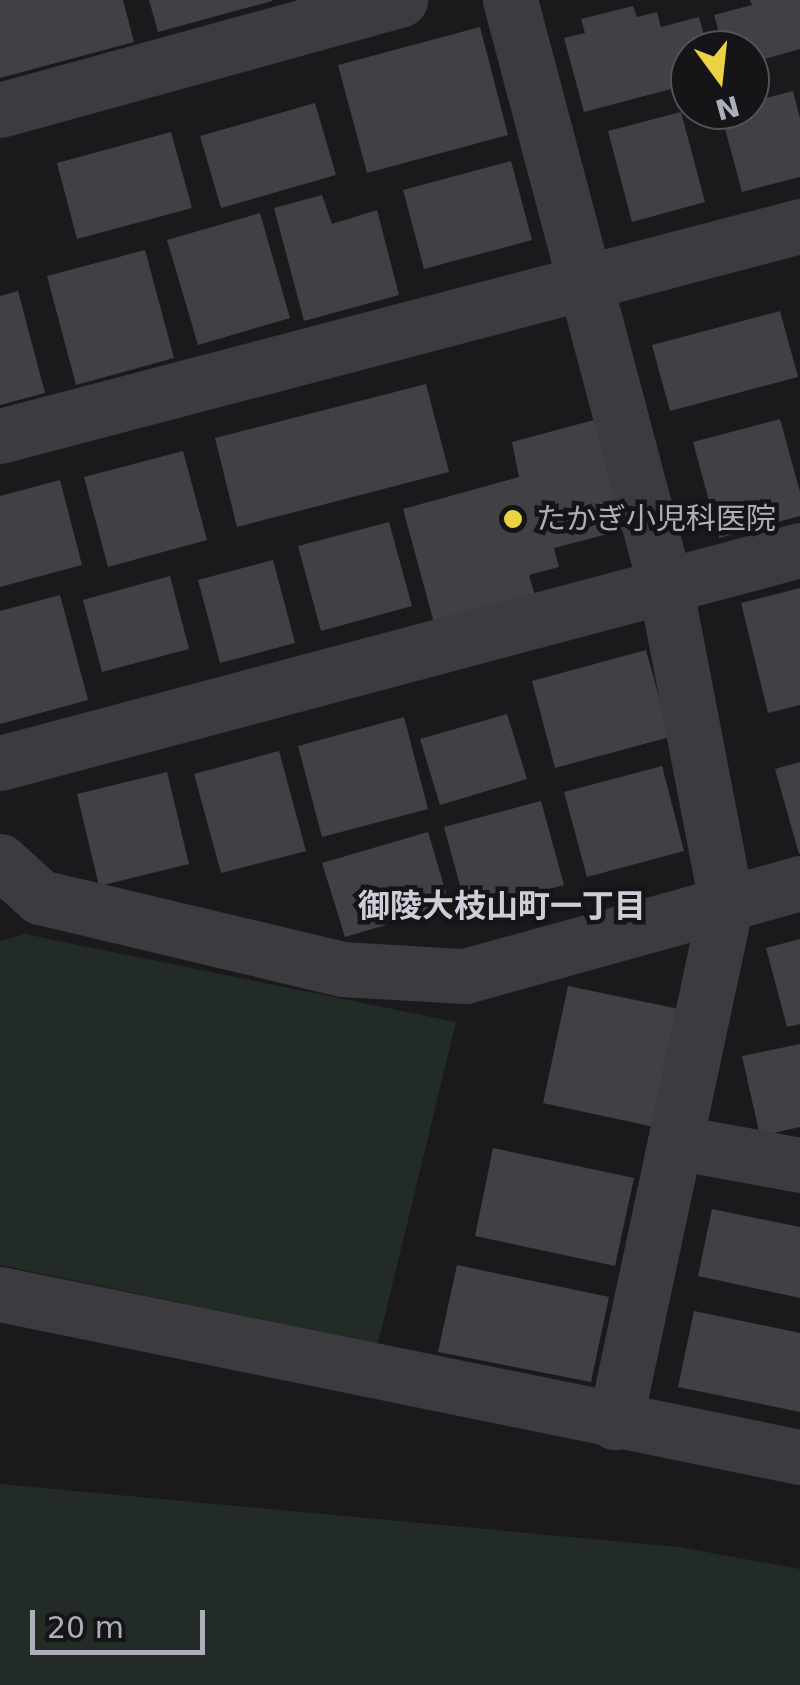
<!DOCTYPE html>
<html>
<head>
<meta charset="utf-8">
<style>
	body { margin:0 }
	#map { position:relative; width:800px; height:1685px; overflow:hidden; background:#1a191b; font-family:"DejaVu Sans","Noto Sans JP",sans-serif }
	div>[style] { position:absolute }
	.green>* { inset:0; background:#232b26 }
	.building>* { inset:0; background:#414145 }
	.minor>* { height:55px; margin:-27.5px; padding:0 27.5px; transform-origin:27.5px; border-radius:27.5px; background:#3b3b40 }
	.dots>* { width:28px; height:28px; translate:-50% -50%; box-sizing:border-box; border:5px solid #151417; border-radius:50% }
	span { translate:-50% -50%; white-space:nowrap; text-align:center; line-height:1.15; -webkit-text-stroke:9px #151417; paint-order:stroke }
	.poi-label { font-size:30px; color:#acaeba }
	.left { translate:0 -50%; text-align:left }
	.neighbourhood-label { font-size:32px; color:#cdced7; font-weight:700 }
	.north { position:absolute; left:670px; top:30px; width:100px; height:100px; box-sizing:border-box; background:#151417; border:2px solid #515258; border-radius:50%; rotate:165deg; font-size:28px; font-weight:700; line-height:40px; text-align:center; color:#acaeba }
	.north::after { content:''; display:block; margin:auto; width:35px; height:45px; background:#ead443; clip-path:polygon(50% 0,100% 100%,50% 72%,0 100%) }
	.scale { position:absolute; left:30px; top:1610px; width:175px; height:45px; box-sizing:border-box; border:5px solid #acaeba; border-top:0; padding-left:12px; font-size:30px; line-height:35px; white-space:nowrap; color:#acaeba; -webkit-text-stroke:8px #151417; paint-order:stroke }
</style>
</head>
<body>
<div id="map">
	<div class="green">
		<i style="clip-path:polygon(25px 934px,456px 1022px,378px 1344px,0 1265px,0 941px)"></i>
		<i style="clip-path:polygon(0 1484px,679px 1547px,800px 1569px,800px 1685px,0 1685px)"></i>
	</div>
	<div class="building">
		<i style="clip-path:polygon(0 0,123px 0,134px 42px,0 78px)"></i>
		<i style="clip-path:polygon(149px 0,272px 0,272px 1px,158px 32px)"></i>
		<i style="clip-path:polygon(750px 0,800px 0,800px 49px,750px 63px,750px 50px,724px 50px,714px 15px,752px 5px)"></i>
		<i style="clip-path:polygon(633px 6px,637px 17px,657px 12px,661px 27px,699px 17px,708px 50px,690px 50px,690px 84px,584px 112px,564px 38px,585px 33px,581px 19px)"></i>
		<i style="clip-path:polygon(480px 27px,508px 135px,367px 173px,338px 65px)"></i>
		<i style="clip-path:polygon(793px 91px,800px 118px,800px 177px,742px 192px,720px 110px,750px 110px,750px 102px)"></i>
		<i style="clip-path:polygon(315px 103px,336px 175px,221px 208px,200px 136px)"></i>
		<i style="clip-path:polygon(681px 112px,705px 202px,632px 222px,608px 131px)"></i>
		<i style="clip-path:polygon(171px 132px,192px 208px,77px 239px,57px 163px)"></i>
		<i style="clip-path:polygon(511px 161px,532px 240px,424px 269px,403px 190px)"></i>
		<i style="clip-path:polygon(322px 195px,332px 224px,377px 210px,399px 295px,304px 321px,274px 208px)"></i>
		<i style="clip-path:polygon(260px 213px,290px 318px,198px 345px,167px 240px)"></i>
		<i style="clip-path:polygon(145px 250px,174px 358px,76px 385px,47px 276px)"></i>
		<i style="clip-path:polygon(18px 291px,45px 393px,0 405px,0 296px)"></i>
		<i style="clip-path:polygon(780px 311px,798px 377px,670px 411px,652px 345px)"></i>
		<i style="clip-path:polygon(426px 384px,449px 472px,237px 527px,215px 438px)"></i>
		<i style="clip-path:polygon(780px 419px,800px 492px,800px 516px,719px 538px,693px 442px)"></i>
		<i style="clip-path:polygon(594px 420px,623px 530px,554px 548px,559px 567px,529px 575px,535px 596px,434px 623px,403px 509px,519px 477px,512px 442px)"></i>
		<i style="clip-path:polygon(183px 451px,207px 540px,108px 567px,84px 477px)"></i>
		<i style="clip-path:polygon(60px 480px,82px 565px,0 587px,0 496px)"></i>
		<i style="clip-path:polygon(389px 522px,412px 606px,321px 631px,298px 546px)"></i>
		<i style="clip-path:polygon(273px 560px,295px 643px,220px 663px,198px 580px)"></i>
		<i style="clip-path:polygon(170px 576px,189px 649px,102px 672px,83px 600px)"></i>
		<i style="clip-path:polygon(800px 588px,800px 705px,768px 713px,741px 603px)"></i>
		<i style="clip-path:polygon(60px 595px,88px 700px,0 724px,0 611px)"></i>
		<i style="clip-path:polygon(646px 650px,670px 737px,555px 768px,532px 681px)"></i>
		<i style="clip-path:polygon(507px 714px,527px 779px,440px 805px,420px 739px)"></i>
		<i style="clip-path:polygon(404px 717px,428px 809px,322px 837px,298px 746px)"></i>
		<i style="clip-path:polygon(279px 751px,306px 851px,221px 873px,194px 774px)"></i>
		<i style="clip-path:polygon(800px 762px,800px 853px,799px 854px,775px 769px)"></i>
		<i style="clip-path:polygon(662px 766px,684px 851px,587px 877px,564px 792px)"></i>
		<i style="clip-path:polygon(167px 772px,189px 864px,99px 886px,77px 794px)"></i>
		<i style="clip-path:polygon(541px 801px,564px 885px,467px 911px,444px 827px)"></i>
		<i style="clip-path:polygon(428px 832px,450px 906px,345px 937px,322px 863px)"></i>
		<i style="clip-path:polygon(800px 939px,800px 1024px,787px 1027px,766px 948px)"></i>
		<i style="clip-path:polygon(568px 986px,679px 1009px,654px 1127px,543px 1103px)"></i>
		<i style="clip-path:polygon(800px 1044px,800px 1127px,760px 1136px,742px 1056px)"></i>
		<i style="clip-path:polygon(493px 1148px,634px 1178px,615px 1266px,475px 1236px)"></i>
		<i style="clip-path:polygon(712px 1209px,800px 1227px,800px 1298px,698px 1276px)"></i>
		<i style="clip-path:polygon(457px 1265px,609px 1297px,591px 1382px,438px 1352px)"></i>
		<i style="clip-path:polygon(694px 1311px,800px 1333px,800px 1412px,678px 1387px)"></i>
	</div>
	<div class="minor">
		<i style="left:510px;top:0;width:605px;rotate:75.16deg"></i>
		<i style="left:665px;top:585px;width:324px;rotate:79.1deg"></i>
		<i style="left:726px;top:903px;width:531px;rotate:102.07deg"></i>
		<i style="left:0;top:110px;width:415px;rotate:-15.4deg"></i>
		<i style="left:0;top:436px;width:827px;rotate:-14.71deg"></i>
		<i style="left:0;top:763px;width:828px;rotate:-14.91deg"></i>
		<i style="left:0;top:861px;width:54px;rotate:42deg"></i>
		<i style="left:40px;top:897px;width:310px;rotate:13.4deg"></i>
		<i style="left:342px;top:969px;width:123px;rotate:3.3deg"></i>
		<i style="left:465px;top:976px;width:348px;rotate:-15.5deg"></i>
		<i style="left:675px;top:1142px;width:127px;rotate:10.4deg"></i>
		<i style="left:0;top:1294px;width:816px;rotate:11.52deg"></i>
	</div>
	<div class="dots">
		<i style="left:513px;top:519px;background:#ead443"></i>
	</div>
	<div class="poi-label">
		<span class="left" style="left:536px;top:519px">たかぎ小児科医院</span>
	</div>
	<div class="neighbourhood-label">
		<span style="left:502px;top:906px">御陵大枝山町一丁目</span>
	</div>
	<div class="north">N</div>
	<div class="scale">20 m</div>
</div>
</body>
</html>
